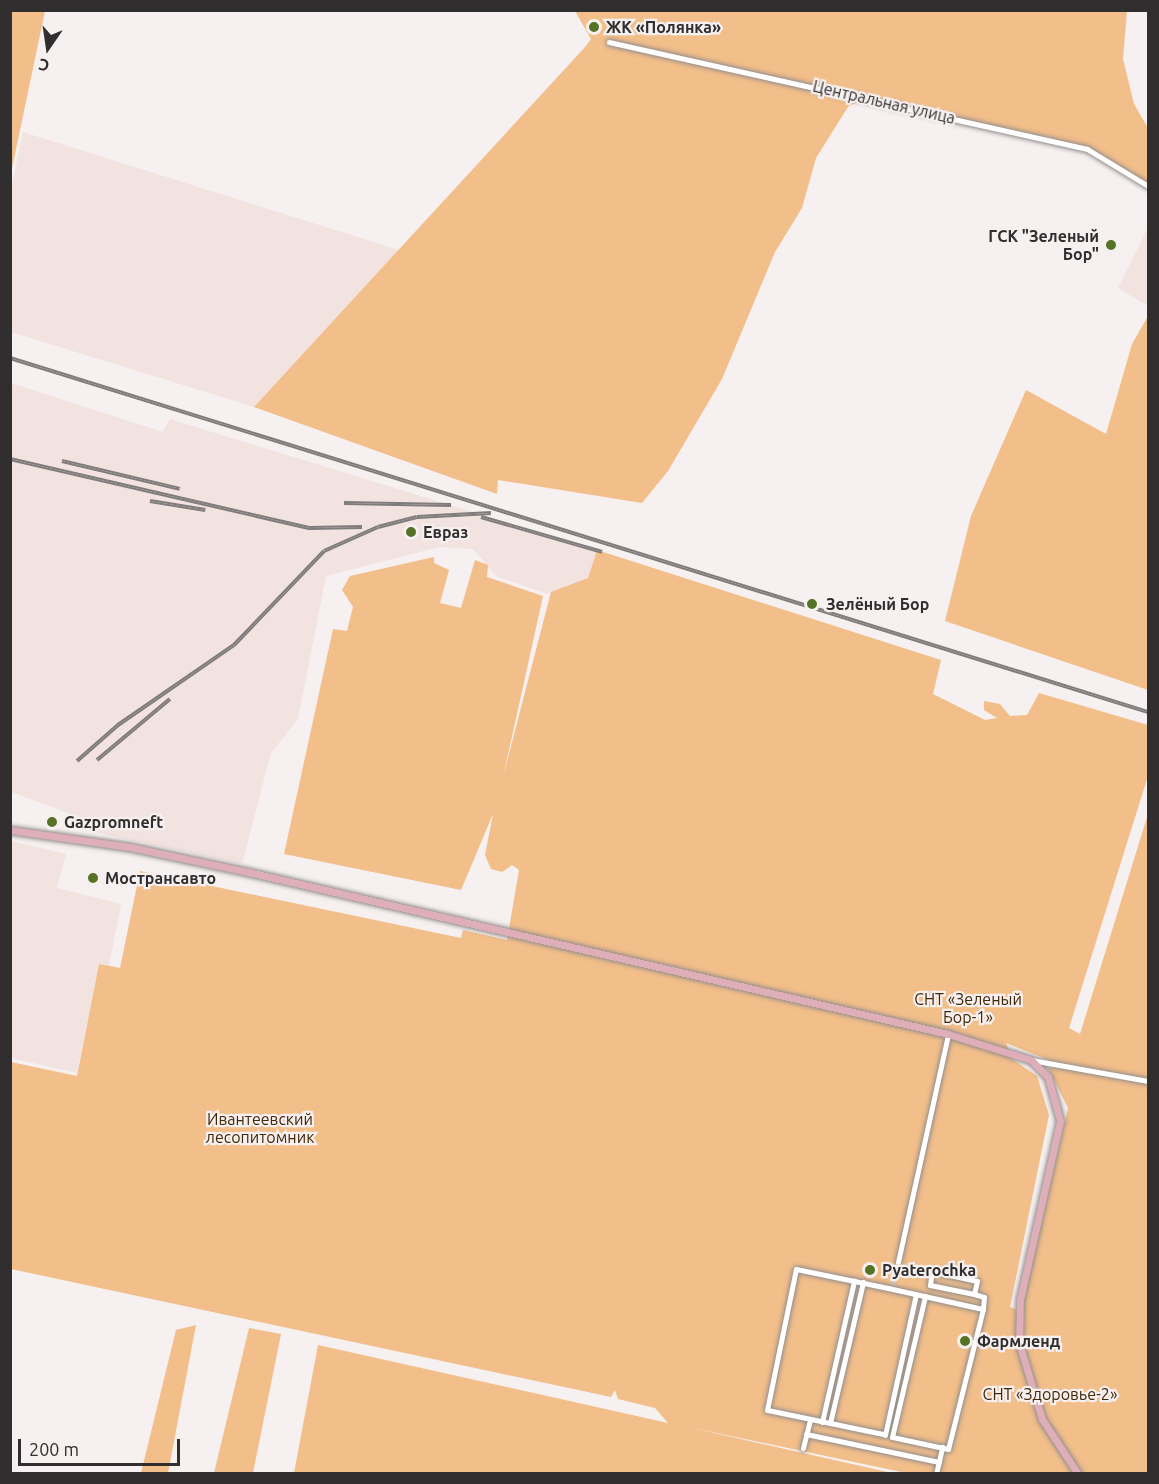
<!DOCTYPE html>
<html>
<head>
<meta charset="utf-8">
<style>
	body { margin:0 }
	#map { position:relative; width:1159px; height:1484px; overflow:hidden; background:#f6f0f0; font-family:Ubuntu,sans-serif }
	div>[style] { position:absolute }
	.built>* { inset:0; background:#f2e3e1 }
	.green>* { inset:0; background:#f2be89 }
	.minor-tunnel>* { height:5px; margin-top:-2.5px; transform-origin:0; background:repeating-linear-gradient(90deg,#cec9c9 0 5px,transparent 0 7.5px) }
	.roads { filter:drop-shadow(0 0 2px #938e8d) drop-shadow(0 0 2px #938e8d) }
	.minor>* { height:5px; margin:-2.5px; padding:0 2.5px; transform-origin:2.5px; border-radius:2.5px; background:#fff }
	.major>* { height:7px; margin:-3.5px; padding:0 3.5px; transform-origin:3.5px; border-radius:3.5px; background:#deaeb9 }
	.rail>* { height:4px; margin-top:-2px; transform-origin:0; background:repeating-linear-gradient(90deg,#f6f0f0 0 4.5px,#807c7c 0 9px); box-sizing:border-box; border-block:2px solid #807c7c }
	.dots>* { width:16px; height:16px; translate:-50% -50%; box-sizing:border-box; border:3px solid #f6f0f0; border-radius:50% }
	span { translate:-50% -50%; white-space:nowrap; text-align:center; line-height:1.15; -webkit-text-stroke:4.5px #f6f0f0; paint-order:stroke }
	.poi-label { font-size:16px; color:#302e2e; font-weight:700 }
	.left { translate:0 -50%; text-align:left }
	.right { translate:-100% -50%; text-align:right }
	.street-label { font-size:16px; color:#302e2e }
	.park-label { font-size:16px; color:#432806 }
	.frame { position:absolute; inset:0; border:12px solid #302e2e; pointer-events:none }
	.north { position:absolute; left:18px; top:18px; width:60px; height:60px; -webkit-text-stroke:4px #f6f0f0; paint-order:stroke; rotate:193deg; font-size:16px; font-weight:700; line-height:24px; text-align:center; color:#302e2e }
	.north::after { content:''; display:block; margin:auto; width:21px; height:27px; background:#302e2e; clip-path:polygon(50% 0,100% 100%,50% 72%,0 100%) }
	.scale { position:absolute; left:18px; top:1439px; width:162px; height:27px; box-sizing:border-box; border:3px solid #302e2e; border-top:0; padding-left:8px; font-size:18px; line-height:21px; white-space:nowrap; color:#302e2e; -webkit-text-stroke:4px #f6f0f0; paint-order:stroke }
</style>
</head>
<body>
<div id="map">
	<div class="built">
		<i style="clip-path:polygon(23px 132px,399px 250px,254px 407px,11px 332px,11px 189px)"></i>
		<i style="clip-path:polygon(1148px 227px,1148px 306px,1118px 288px)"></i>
		<i style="clip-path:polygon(11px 383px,163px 432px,170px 419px,597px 550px,588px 578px,547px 594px,496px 576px,473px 549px,439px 547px,326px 576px,298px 719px,271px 753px,242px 864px,85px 830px,79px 817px,11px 792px)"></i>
		<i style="clip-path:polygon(11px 841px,66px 854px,57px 888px,121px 904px,109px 966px,99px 964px,77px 1073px,11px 1058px)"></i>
	</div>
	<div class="green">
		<i style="clip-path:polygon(11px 10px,45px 11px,11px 173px,10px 11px)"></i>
		<i style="clip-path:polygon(575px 11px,1127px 11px,1123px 59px,1134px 104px,1148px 128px,1148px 186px,1087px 149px,867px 97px,848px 107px,816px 158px,802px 208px,775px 252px,722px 379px,668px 471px,642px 503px,498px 480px,497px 494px,254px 407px,586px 46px,591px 39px)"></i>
		<i style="clip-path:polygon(1148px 316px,1148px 690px,945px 621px,971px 516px,1026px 390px,1106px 434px,1132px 344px)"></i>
		<i style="clip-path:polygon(evenodd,597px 550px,941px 660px,933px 694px,985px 720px,997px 718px,984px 710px,984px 701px,1000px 704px,1010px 716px,1027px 715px,1039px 693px,1148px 725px,1148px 776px,1069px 1028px,1080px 1034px,1148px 814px,1148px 1473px,906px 1473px,688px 1427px,892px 1473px,294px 1473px,318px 1345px,668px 1423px,655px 1408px,618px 1399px,615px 1390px,611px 1397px,11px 1269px,11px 1062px,77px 1076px,99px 964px,120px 968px,140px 871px,461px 938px,463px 930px,507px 940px,519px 870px,512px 865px,502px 872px,491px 869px,485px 855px,493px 814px,461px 890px,284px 854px,333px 629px,347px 631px,353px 607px,342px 590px,350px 576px,434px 557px,434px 563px,449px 570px,440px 603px,461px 608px,475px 560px,488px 565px,487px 577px,543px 596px,503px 777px,551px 592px,588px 578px,597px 550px,1006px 1043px,1066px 1067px,1048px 1068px,1068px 1108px,1021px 1311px,1010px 1307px,1049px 1115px,1037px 1076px,1012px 1059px,1006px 1043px)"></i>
		<i style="clip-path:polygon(196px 1325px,168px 1473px,141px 1473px,176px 1330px)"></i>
		<i style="clip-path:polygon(249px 1328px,281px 1334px,253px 1473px,214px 1473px)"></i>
	</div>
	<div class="minor-tunnel">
		<i style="left:893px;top:1284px;width:23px;rotate:-77deg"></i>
	</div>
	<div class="roads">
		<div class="minor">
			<i style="left:609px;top:42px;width:490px;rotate:12.6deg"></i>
			<i style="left:1087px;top:149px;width:71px;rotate:31.2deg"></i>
			<i style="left:1031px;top:1060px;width:119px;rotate:10.2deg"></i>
			<i style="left:898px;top:1262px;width:233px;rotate:-77.6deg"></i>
			<i style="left:974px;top:1294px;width:45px;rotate:-168.4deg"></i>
			<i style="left:930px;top:1285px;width:14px;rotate:-82deg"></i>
			<i style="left:932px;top:1271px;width:46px;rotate:12.5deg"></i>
			<i style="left:977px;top:1281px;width:13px;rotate:103deg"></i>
			<i style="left:974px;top:1294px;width:10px;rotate:17deg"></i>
			<i style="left:984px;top:1297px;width:12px;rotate:95deg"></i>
			<i style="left:822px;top:1422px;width:145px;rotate:-77.2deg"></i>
			<i style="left:830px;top:1423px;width:145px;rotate:-76.8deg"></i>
			<i style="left:806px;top:1434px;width:136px;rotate:11.9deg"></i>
			<i style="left:883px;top:1434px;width:118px;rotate:-168.3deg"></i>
			<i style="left:767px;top:1410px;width:144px;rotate:-78.4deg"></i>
			<i style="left:796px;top:1269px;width:94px;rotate:11.7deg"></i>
			<i style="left:888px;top:1288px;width:97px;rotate:12.5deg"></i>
			<i style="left:983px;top:1309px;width:144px;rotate:104deg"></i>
			<i style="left:948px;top:1449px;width:57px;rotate:-167.9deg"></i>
			<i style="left:892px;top:1437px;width:145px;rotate:-76.8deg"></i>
			<i style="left:885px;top:1435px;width:144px;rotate:-77.6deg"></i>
			<i style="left:803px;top:1448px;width:30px;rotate:-76deg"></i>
			<i style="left:936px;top:1474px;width:28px;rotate:-77deg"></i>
		</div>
		<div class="major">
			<i style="left:10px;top:830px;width:121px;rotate:8.1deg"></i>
			<i style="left:130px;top:847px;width:121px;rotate:12deg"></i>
			<i style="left:248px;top:872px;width:719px;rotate:13.03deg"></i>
			<i style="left:948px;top:1034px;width:87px;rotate:17.4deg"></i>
			<i style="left:1031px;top:1060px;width:24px;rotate:45deg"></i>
			<i style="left:1048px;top:1077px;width:46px;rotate:74.7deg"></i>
			<i style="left:1060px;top:1121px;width:183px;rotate:102.6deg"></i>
			<i style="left:1020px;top:1300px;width:43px;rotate:91.3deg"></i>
			<i style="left:1019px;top:1343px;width:79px;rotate:73.2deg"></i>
			<i style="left:1042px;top:1419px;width:66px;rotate:56.8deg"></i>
		</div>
	</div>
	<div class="rail">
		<i style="left:10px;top:358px;width:1192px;rotate:17.28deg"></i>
		<i style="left:10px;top:459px;width:308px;rotate:13deg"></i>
		<i style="left:310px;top:528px;width:52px;rotate:-1.1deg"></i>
		<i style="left:62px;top:461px;width:121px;rotate:13.3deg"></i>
		<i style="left:150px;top:501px;width:56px;rotate:9.3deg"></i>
		<i style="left:344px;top:503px;width:107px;rotate:1.1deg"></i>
		<i style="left:481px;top:517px;width:126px;rotate:16.1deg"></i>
		<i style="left:97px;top:760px;width:95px;rotate:-39.9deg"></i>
		<i style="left:77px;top:761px;width:55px;rotate:-41.3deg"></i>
		<i style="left:118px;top:725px;width:141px;rotate:-34.6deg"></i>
		<i style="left:234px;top:645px;width:130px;rotate:-46.2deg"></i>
		<i style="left:324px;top:551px;width:59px;rotate:-24deg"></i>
		<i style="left:378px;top:527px;width:40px;rotate:-14.4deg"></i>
		<i style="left:417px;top:517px;width:74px;rotate:-3.1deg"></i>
	</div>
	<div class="dots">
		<i style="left:594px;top:27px;background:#567225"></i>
		<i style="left:1111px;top:245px;background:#567225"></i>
		<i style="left:411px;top:532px;background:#567225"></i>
		<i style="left:812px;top:604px;background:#567225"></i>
		<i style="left:52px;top:822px;background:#567225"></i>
		<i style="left:93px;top:878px;background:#567225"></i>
		<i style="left:870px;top:1270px;background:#567225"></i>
		<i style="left:965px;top:1341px;background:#567225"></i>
	</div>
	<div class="poi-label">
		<span class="left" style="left:606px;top:27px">ЖК «Полянка»</span>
		<span class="right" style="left:1099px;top:245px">ГСК "Зеленый<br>Бор"</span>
		<span class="left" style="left:423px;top:532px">Евраз</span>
		<span class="left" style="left:826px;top:604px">Зелёный Бор</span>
		<span class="left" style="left:64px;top:822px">Gazpromneft</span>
		<span class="left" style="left:105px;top:878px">Мострансавто</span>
		<span class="left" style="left:882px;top:1270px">Pyaterochka</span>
		<span class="left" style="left:977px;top:1341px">Фармленд</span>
	</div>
	<div class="street-label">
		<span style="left:884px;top:102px;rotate:13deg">Центральная улица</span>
	</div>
	<div class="park-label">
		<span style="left:968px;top:1008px">СНТ «Зеленый<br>Бор-1»</span>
		<span style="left:260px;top:1128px">Ивантеевский<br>лесопитомник</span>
		<span style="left:1050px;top:1394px">СНТ «Здоровье-2»</span>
	</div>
	<div class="frame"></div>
	<div class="north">С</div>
	<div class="scale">200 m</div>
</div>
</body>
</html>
